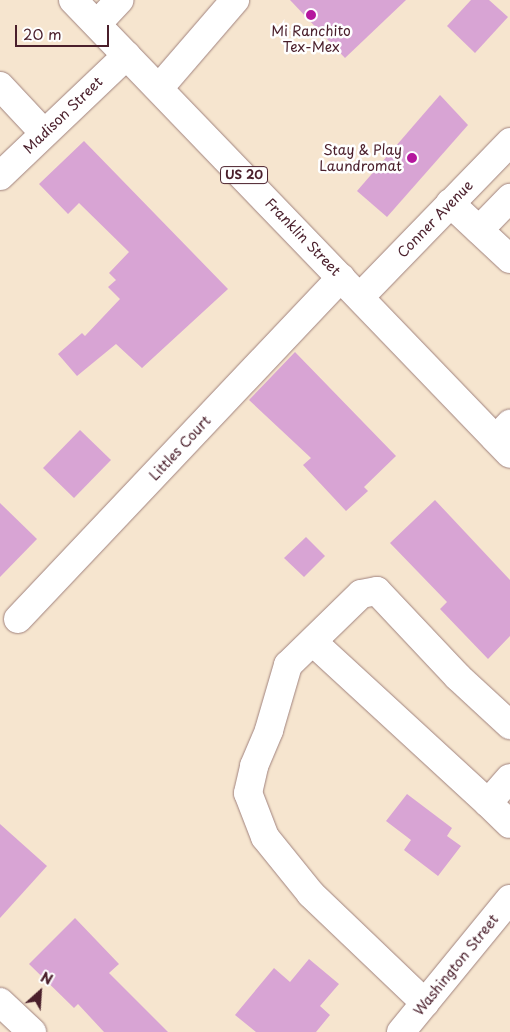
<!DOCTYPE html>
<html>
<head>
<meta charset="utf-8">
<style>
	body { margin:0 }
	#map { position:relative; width:510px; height:1032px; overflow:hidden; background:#f6e5cf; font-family:"Playpen Sans",sans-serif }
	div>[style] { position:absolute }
	.building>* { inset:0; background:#d8a4d4 }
	.roads { filter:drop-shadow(0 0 1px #a0827d) drop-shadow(0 0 1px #a0827d) }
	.minor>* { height:28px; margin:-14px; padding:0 14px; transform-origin:14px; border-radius:14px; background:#fff }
	.major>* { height:28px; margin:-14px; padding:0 14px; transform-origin:14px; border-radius:14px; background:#fff }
	.dots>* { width:14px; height:14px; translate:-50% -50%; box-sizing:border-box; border:2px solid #fff; border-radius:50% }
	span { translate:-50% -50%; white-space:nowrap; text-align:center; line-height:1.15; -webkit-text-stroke:5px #fff; paint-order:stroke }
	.shield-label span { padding:1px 4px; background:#fff; border:1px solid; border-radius:4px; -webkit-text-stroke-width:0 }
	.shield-label { font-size:12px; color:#4a1f2b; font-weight:700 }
	.poi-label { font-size:14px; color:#4a1f2b }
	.right { translate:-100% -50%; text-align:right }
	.street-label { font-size:14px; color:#4a1f2b }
	.north { position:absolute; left:15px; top:967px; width:50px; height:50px; -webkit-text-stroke:4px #fff; paint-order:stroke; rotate:26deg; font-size:14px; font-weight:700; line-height:20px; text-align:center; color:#4a1f2b }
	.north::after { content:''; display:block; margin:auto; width:18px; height:22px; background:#4a1f2b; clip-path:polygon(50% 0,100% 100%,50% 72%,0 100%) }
	.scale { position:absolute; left:15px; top:25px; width:94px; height:22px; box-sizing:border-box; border:2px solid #4a1f2b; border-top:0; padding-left:6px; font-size:15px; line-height:18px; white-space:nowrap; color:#4a1f2b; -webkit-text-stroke:4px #fff; paint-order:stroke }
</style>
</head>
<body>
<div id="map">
	<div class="building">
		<i style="clip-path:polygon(290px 0,406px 0,345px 58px)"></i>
		<i style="clip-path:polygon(471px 0,489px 0,508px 17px,475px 53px,447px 26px)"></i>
		<i style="clip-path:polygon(440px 95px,468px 125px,387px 217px,357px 191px)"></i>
		<i style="clip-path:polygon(84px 141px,228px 289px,142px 368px,116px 344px,77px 376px,58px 354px,82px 333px,85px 336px,120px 299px,108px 287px,116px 280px,109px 273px,129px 252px,79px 203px,68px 214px,39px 184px)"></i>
		<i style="clip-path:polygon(295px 352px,396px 456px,364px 487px,368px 491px,346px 511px,303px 465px,311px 458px,249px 400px)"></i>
		<i style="clip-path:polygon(80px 430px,111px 460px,74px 498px,43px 468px)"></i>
		<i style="clip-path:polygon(435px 500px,510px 580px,510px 636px,488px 659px,440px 609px,447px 602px,390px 543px)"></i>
		<i style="clip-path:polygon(0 503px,37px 539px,0 577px)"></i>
		<i style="clip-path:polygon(306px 537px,325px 556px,304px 577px,284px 558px)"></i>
		<i style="clip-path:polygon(407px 794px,452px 828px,447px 836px,461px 846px,438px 876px,404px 850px,411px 840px,386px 821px)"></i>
		<i style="clip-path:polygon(0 824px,47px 866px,0 918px)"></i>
		<i style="clip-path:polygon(75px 918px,119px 964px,109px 973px,168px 1032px,104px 1032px,78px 1004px,74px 1008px,29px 964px)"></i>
		<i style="clip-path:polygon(309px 959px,339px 984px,320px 1006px,330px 1015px,316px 1032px,256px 1032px,235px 1015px,274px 968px,290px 982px)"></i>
	</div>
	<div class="roads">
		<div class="minor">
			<i style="left:97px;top:24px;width:33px;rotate:-47deg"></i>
			<i style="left:0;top:86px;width:64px;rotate:46.9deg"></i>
			<i style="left:160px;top:87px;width:115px;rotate:-49.2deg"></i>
			<i style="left:0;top:176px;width:175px;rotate:-43.6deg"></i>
			<i style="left:450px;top:203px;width:82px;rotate:43deg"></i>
			<i style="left:479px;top:230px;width:45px;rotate:-45.9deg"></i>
			<i style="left:360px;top:297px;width:216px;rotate:-45.9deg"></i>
			<i style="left:496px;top:439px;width:21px;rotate:-47deg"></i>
			<i style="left:18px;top:619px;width:470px;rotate:-46.6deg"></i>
			<i style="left:313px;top:642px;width:238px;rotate:42.6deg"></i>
			<i style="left:488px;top:803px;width:33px;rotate:-49deg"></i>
			<i style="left:488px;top:803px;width:30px;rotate:44deg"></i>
			<i style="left:0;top:1002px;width:44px;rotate:43.2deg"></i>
			<i style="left:425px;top:1003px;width:158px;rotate:-136.3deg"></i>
			<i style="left:311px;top:894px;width:73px;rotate:-128.9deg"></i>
			<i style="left:265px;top:837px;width:47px;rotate:-111.1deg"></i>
			<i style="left:248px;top:793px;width:28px;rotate:-77deg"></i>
			<i style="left:254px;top:766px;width:39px;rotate:-67deg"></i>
			<i style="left:269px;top:730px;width:68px;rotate:-73.7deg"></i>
			<i style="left:288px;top:665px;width:102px;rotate:-44.2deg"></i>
			<i style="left:361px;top:594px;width:16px;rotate:-11deg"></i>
			<i style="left:377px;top:591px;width:118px;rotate:46.7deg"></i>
			<i style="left:458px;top:677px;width:71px;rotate:42.7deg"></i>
			<i style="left:401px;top:1032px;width:172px;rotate:-50.7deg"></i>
		</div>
		<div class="major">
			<i style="left:73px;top:0;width:630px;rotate:46.09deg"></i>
		</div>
	</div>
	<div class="dots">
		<i style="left:311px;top:15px;background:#b5179e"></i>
		<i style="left:412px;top:158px;background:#b5179e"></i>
	</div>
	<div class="shield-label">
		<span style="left:244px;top:175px">US 20</span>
	</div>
	<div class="poi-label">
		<span style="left:311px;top:39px">Mi Ranchito<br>Tex-Mex</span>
		<span class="right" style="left:402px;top:158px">Stay &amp; Play<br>Laundromat</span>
	</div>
	<div class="street-label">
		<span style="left:63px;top:115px;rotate:-44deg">Madison Street</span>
		<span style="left:435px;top:219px;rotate:-46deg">Conner Avenue</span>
		<span style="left:303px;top:237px;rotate:46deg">Franklin Street</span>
		<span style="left:180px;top:448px;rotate:-47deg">Littles Court</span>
		<span style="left:456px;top:965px;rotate:-51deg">Washington Street</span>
	</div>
	<div class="north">N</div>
	<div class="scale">20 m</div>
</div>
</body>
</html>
